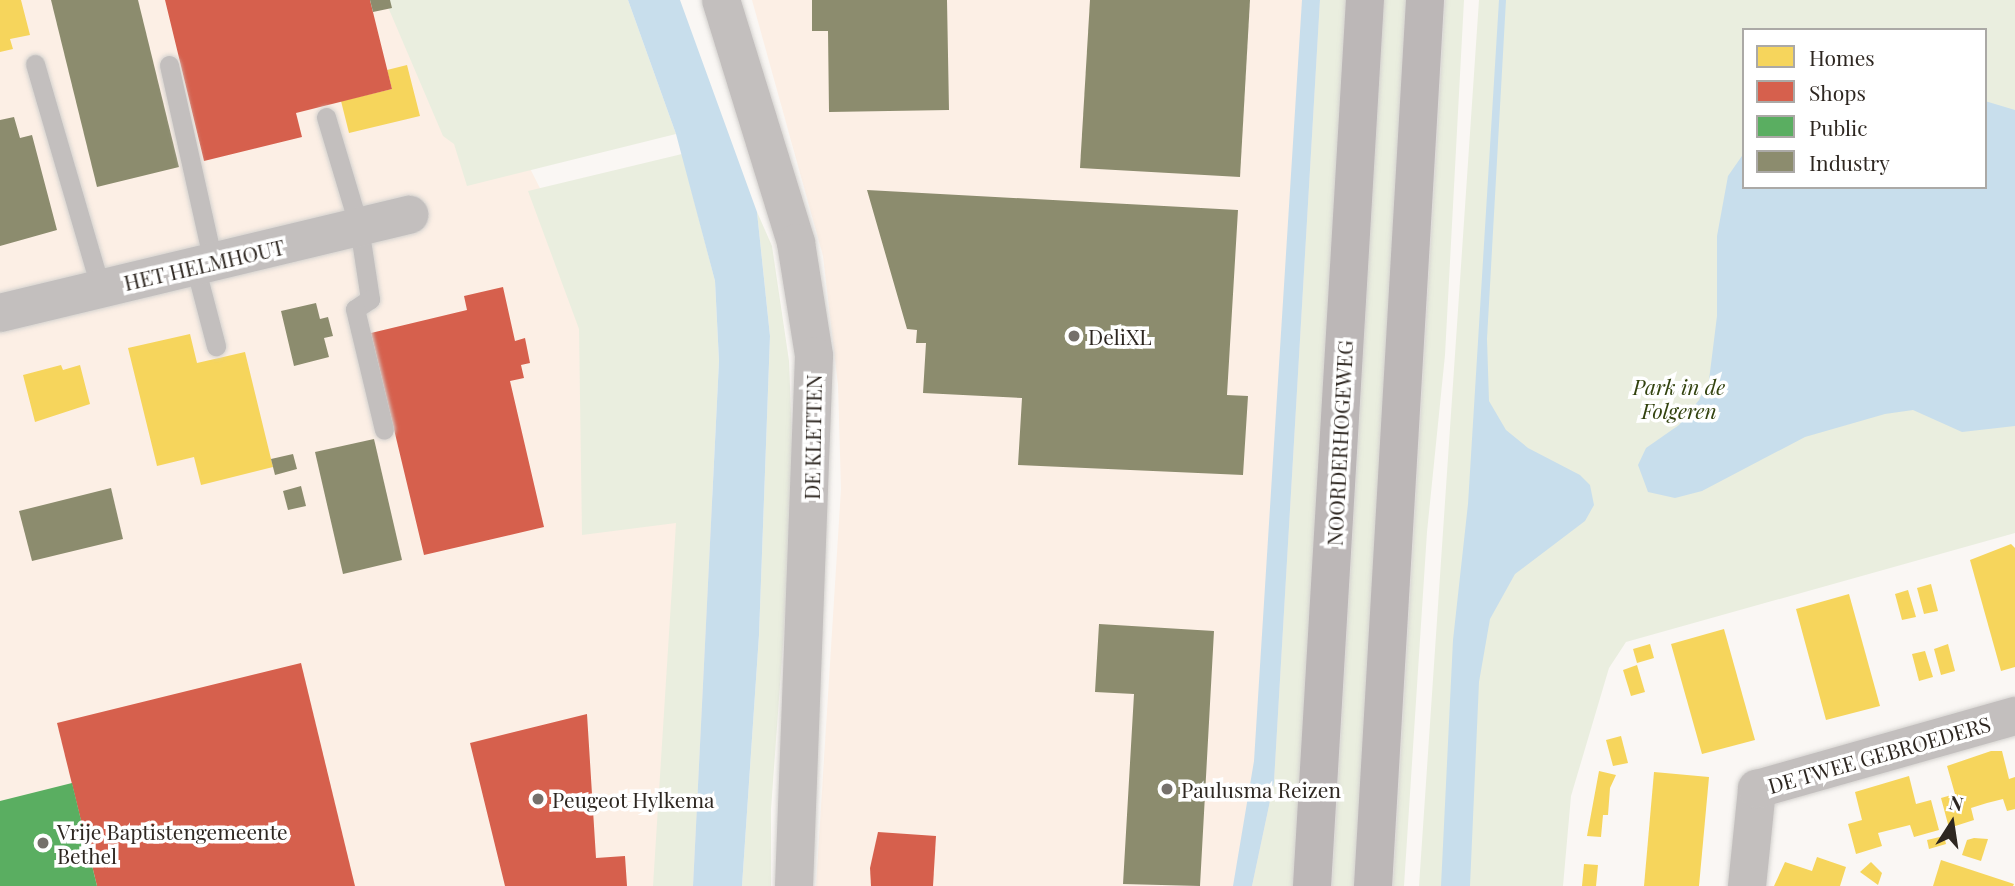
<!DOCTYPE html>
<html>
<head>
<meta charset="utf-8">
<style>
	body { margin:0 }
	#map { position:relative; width:2015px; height:886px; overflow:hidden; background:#faf7f4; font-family:"Playfair Display",serif }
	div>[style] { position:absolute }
	.built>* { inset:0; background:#fcefe5 }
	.green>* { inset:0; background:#eaeedf }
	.water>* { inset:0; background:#c8deec }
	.homes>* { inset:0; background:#f6d55c }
	.shops>* { inset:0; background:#d6604d }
	.public>* { inset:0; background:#5aae61 }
	.industry>* { inset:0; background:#8c8c6e }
	.roads { filter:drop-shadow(0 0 2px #d4d2cf) drop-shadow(0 0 2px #d4d2cf) }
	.service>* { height:19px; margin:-9.5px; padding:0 9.5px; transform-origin:9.5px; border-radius:9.5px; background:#c3bfbe }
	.minor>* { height:38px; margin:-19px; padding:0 19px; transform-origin:19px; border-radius:19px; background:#c3bfbe }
	.primary>* { height:38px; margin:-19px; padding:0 19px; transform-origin:19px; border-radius:19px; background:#bcb7b7 }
	.dots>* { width:19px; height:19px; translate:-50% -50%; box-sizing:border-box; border:4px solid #fff; border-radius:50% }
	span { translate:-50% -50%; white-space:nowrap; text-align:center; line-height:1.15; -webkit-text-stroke:7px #fff; paint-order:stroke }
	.street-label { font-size:21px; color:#2e2721 }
	.poi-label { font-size:21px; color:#2e2721 }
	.left { translate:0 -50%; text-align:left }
	.park-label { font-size:21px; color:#32420e; font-style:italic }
	.legend { position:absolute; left:1742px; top:28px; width:245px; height:161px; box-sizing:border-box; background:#fff; border:2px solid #aba9a6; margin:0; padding:9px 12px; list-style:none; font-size:21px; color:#2e2721 }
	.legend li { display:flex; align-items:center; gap:14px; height:35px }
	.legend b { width:35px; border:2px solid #aba9a6 }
	.north { position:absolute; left:1917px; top:788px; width:70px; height:70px; -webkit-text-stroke:5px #fff; paint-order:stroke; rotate:12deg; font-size:19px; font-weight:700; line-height:28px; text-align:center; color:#2e2721 }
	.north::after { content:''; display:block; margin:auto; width:24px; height:32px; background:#2e2721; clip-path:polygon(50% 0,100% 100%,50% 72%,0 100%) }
</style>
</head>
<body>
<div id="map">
	<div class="built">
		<i style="clip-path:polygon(0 0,445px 0,611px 329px,630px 505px,720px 497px,701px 886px,0 886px)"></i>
		<i style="clip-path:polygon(752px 0,1327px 0,1270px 886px,816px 886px,841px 489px,838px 385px,823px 256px)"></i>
	</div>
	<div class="green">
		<i style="clip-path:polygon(385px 0,628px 0,676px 134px,467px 186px,454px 144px,443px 136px)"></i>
		<i style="clip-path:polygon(1320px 0,1346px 0,1294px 886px,1252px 886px,1274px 782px)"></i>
		<i style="clip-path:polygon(1384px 0,1406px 0,1355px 886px,1332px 886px)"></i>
		<i style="clip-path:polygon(1445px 0,1464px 0,1445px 355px,1427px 532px,1404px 886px,1393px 886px)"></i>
		<i style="clip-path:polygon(evenodd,1479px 0,2015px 0,2015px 533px,1626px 642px,1609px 668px,1571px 796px,1563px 886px,1419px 886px,1479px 0,1744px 30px,1985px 30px,1985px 187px,1744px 187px,1744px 30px)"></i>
		<i style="clip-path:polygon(682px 154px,715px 281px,719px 361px,693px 886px,653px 886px,676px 523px,582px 535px,579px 329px,528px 191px)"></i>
		<i style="clip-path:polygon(757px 212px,772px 246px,789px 361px,794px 493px,771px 809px,771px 886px,742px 886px,759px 635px,770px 336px)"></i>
	</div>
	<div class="water">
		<i style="clip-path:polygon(628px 0,680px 0,757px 212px,770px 336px,759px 635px,742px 886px,693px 886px,719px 361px,715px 281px,676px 134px)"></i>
		<i style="clip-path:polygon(1302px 0,1320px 0,1274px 782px,1252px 886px,1233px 886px,1254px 761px)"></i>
		<i style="clip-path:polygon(1499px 0,1506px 0,1487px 339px,1489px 401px,1506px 430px,1528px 448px,1580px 475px,1590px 485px,1594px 505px,1585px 521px,1515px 574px,1490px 619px,1479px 682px,1470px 886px,1441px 886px,1453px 640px,1468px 504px)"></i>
		<i style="clip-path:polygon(1985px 101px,2015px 110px,2015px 426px,1962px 432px,1913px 410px,1885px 414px,1805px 437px,1702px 491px,1675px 498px,1648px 492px,1638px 465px,1646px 448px,1679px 425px,1699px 400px,1709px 380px,1717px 316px,1717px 236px,1728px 176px,1744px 153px,1744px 187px,1985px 187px)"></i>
	</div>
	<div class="homes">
		<i style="clip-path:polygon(0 0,21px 0,30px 35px,10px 39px,13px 49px,0 52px)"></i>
		<i style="clip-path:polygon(407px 65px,420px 116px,349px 133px,341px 101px,392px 89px,387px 70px)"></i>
		<i style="clip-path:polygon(190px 334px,197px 363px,245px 352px,273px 467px,201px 485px,194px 457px,157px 466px,128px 348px)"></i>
		<i style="clip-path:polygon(61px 365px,63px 370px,80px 365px,90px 404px,35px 422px,23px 375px)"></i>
		<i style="clip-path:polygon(2011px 544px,2015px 548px,2015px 667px,2001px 671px,1970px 560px)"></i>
		<i style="clip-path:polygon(1931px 584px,1938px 611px,1924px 614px,1917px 588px)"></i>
		<i style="clip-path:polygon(1908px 590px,1916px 617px,1902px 620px,1895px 594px)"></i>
		<i style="clip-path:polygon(1849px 594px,1880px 706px,1826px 720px,1796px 609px)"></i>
		<i style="clip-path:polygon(1724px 629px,1755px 740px,1702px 754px,1671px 644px)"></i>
		<i style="clip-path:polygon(1650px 644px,1654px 658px,1637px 663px,1633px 649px)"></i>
		<i style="clip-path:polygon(1948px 644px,1955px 671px,1941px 675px,1934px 649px)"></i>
		<i style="clip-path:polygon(1925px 651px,1933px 677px,1919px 681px,1912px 654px)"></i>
		<i style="clip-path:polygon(1637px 665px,1645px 692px,1631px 696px,1623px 670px)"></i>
		<i style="clip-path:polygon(1621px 736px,1628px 763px,1613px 766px,1606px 740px)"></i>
		<i style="clip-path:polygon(1991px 751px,2002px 751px,2009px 779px,2015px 777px,2015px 809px,2007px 811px,2003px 799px,1987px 803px,1971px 808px,1974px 820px,1949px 828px,1941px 798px,1955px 794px,1947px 766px)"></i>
		<i style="clip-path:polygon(1599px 771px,1616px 775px,1610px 788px,1608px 815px,1603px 815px,1601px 837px,1587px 836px)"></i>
		<i style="clip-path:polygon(1654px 772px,1709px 777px,1699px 886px,1644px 886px)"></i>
		<i style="clip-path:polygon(1909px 776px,1916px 804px,1931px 800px,1939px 830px,1914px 837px,1910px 825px,1878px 833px,1882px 846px,1856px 854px,1848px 824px,1862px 820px,1855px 792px)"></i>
		<i style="clip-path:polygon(1944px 836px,1946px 844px,1929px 849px,1927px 840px)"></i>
		<i style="clip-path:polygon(1974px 838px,1988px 839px,1981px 861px,1962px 855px,1967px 840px)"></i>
		<i style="clip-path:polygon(1817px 857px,1846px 867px,1840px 886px,1774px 886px,1785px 862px,1812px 871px)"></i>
		<i style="clip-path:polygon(1941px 860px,2014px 884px,2013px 886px,1933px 886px)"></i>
		<i style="clip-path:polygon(1871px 862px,1882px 873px,1878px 885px,1860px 872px)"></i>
		<i style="clip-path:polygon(1584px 864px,1598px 865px,1596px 886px,1582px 886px)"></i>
	</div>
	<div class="shops">
		<i style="clip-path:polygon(165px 0,370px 0,392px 89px,296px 113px,302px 137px,204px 161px)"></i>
		<i style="clip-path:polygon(503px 287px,515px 341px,525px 338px,530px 363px,521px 365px,524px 378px,510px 381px,544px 527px,424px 555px,371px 333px,467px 310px,464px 296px)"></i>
		<i style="clip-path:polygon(301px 663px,355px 886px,97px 886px,57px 723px)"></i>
		<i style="clip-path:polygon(587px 714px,596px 858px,625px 856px,627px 886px,505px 886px,470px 743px)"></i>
		<i style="clip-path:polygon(878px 832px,936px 836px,933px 886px,871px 886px,870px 868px)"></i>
	</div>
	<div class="public">
		<i style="clip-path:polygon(72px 783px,97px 886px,0 886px,0 801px)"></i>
	</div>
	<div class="industry">
		<i style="clip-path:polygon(51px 0,138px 0,179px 167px,97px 187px)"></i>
		<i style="clip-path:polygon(370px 0,390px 0,392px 8px,373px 12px)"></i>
		<i style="clip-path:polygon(812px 0,947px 0,949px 110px,829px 112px,828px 31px,812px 31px)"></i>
		<i style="clip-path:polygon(1090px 0,1250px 0,1240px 177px,1080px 168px)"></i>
		<i style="clip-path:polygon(14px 117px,20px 138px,32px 135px,57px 230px,0 246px,0 120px)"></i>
		<i style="clip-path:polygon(867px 190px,1238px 210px,1227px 395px,1248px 396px,1243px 475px,1018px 465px,1022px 398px,923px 393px,926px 343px,916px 343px,917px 330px,907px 329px)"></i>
		<i style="clip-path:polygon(316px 303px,320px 319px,328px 317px,333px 336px,324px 338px,329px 357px,294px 366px,281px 311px)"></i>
		<i style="clip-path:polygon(374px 439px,402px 560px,343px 574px,315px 452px)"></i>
		<i style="clip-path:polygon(293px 454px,297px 469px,275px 475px,271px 459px)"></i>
		<i style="clip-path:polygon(301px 486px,306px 506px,288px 510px,283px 491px)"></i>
		<i style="clip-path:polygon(111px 488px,123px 539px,32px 561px,19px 511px)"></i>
		<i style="clip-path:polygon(1099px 624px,1214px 631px,1200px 886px,1123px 884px,1134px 694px,1095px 692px)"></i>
	</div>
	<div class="roads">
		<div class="service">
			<i style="left:35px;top:64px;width:234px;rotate:73.7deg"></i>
			<i style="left:169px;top:65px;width:202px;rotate:77.4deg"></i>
			<i style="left:326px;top:117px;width:115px;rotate:73.3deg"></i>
			<i style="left:359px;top:227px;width:73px;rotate:81.3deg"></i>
			<i style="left:370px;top:299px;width:18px;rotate:146deg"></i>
			<i style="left:355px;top:309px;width:124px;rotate:76.5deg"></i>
			<i style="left:195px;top:266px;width:83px;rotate:75.3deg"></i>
		</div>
		<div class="minor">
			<i style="left:721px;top:0;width:254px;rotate:72.8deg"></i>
			<i style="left:796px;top:243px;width:114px;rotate:80.9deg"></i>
			<i style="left:814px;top:356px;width:530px;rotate:92.16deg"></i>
			<i style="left:0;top:313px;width:421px;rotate:-13.5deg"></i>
			<i style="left:1747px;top:886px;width:98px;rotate:-84.1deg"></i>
			<i style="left:1757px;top:789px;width:268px;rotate:-15.8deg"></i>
		</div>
		<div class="primary">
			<i style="left:1312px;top:886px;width:888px;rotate:-86.58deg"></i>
			<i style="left:1373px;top:886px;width:888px;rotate:-86.64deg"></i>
		</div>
	</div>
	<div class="dots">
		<i style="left:1074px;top:336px;background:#75706b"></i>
		<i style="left:1167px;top:789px;background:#75706b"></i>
		<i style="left:538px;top:799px;background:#75706b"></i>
		<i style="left:43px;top:843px;background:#75706b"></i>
	</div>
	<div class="street-label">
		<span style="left:204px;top:264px;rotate:-13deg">HET HELMHOUT</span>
		<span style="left:812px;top:437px;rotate:-89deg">DE KLETTEN</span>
		<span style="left:1339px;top:443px;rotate:-87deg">NOORDERHOGEWEG</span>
		<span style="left:1879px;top:754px;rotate:-16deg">DE TWEE GEBROEDERS</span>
	</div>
	<div class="poi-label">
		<span class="left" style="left:1088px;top:336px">DeliXL</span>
		<span class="left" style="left:1181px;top:789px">Paulusma Reizen</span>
		<span class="left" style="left:552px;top:799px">Peugeot Hylkema</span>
		<span class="left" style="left:57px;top:843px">Vrije Baptistengemeente<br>Bethel</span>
	</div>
	<div class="park-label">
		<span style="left:1679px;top:398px">Park in de<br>Folgeren</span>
	</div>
	<ul class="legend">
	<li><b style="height:19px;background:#f6d55c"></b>Homes</li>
	<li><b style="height:19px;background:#d6604d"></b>Shops</li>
	<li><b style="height:19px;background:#5aae61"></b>Public</li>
	<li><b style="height:19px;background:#8c8c6e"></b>Industry</li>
	</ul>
	<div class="north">N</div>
</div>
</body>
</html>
